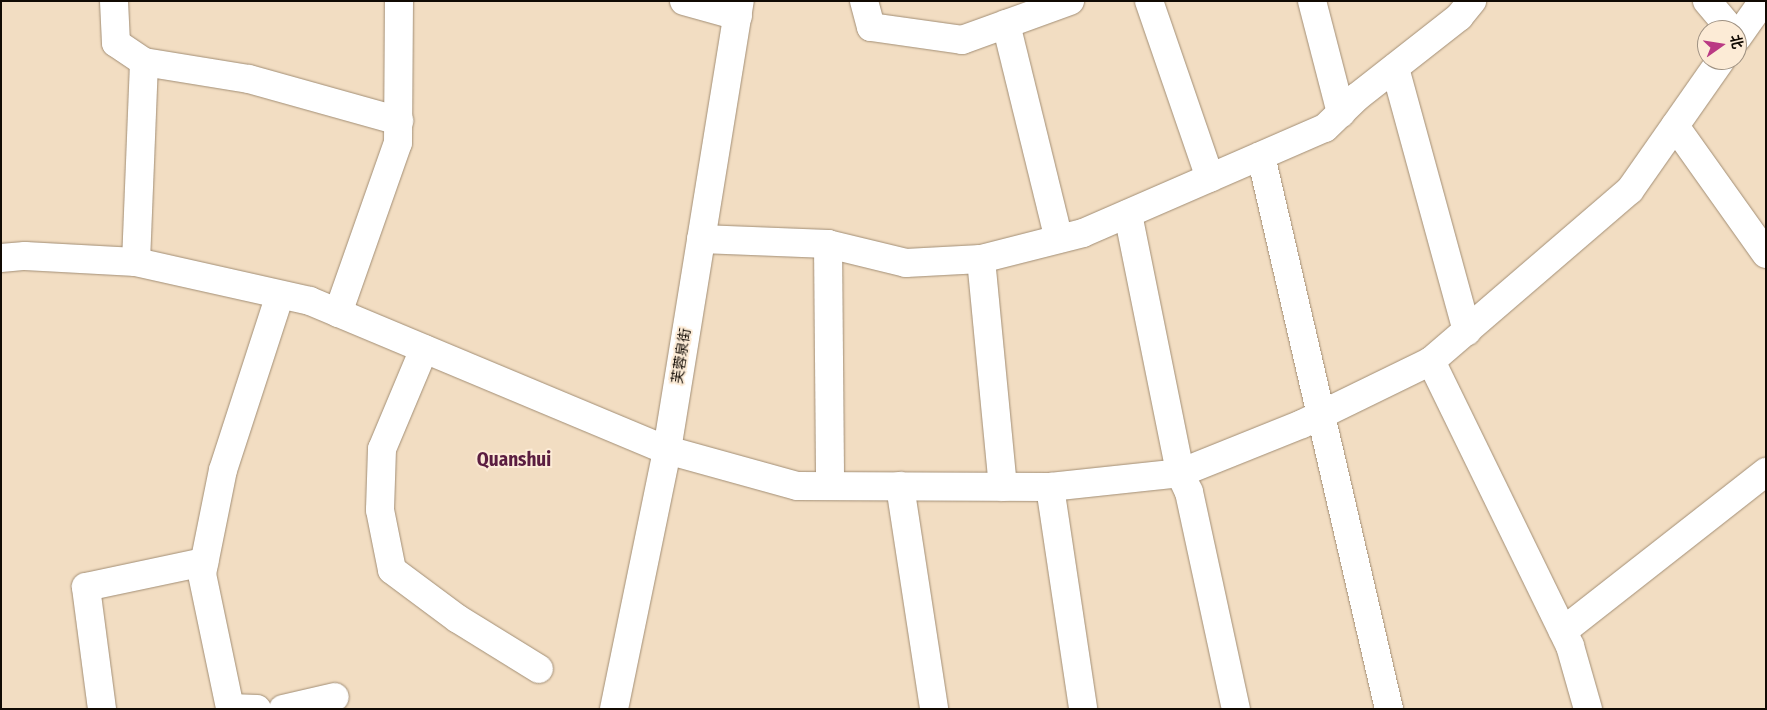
<!DOCTYPE html>
<html>
<head>
<meta charset="utf-8">
<style>
	body { margin:0 }
	#map { position:relative; width:1767px; height:710px; overflow:hidden; background:#f2ddc2; font-family:"Fira Sans Condensed","Noto Sans SC",sans-serif }
	div>[style] { position:absolute }
	.roads { filter:drop-shadow(0 0 1px #a28e75) drop-shadow(0 0 1px #a28e75) }
	.minor>* { height:28px; margin:-14px; padding:0 14px; transform-origin:14px; border-radius:14px; background:#fff }
	span { translate:-50% -50%; white-space:nowrap; text-align:center; line-height:1.15; -webkit-text-stroke:4px #fcebd6; paint-order:stroke }
	.street-label { font-size:14px; color:#110a03 }
	.district-label { font-size:19px; color:#5b1d40; font-weight:700 }
	.frame { position:absolute; inset:0; border:2px solid #110a03; pointer-events:none }
	.north { position:absolute; left:1697px; top:20px; width:50px; height:50px; box-sizing:border-box; background:#fcebd6; border:1px solid #9e9182; border-radius:50%; rotate:77deg; font-size:14px; font-weight:700; line-height:20px; text-align:center; color:#110a03 }
	.north::after { content:''; display:block; margin:auto; width:18px; height:22px; background:#ba3a84; clip-path:polygon(50% 0,100% 100%,50% 72%,0 100%) }
</style>
</head>
<body>
<div id="map">
	<div class="roads">
		<div class="minor">
			<i style="left:114px;top:1px;width:42px;rotate:87.3deg"></i>
			<i style="left:116px;top:43px;width:34px;rotate:34deg"></i>
			<i style="left:144px;top:62px;width:106px;rotate:9.2deg"></i>
			<i style="left:249px;top:79px;width:156px;rotate:15.6deg"></i>
			<i style="left:684px;top:1px;width:56px;rotate:15.5deg"></i>
			<i style="left:864px;top:1px;width:27px;rotate:75deg"></i>
			<i style="left:871px;top:27px;width:92px;rotate:8.1deg"></i>
			<i style="left:962px;top:40px;width:115px;rotate:-19.9deg"></i>
			<i style="left:1149px;top:1px;width:187px;rotate:71deg"></i>
			<i style="left:1312px;top:1px;width:116px;rotate:75.5deg"></i>
			<i style="left:1707px;top:1px;width:38px;rotate:50deg"></i>
			<i style="left:1006px;top:24px;width:221px;rotate:76.2deg"></i>
			<i style="left:1737px;top:38px;width:45px;rotate:-54.9deg"></i>
			<i style="left:1395px;top:68px;width:273px;rotate:74.7deg"></i>
			<i style="left:1675px;top:126px;width:157px;rotate:54.6deg"></i>
			<i style="left:1261px;top:156px;width:568px;rotate:76.97deg"></i>
			<i style="left:1128px;top:214px;width:264px;rotate:78.6deg"></i>
			<i style="left:1180px;top:473px;width:21px;rotate:65deg"></i>
			<i style="left:1189px;top:492px;width:222px;rotate:77.8deg"></i>
			<i style="left:701px;top:239px;width:127px;rotate:2.3deg"></i>
			<i style="left:828px;top:244px;width:80px;rotate:13.7deg"></i>
			<i style="left:906px;top:263px;width:75px;rotate:-3.1deg"></i>
			<i style="left:981px;top:259px;width:105px;rotate:-14.3deg"></i>
			<i style="left:1083px;top:233px;width:264px;rotate:-23.5deg"></i>
			<i style="left:1325px;top:128px;width:45px;rotate:-44.1deg"></i>
			<i style="left:1357px;top:97px;width:130px;rotate:-38.1deg"></i>
			<i style="left:1459px;top:17px;width:21px;rotate:-51deg"></i>
			<i style="left:828px;top:244px;width:242px;rotate:89.5deg"></i>
			<i style="left:1px;top:258px;width:24px;rotate:-5deg"></i>
			<i style="left:25px;top:256px;width:111px;rotate:3.1deg"></i>
			<i style="left:136px;top:262px;width:178px;rotate:12.6deg"></i>
			<i style="left:310px;top:301px;width:387px;rotate:22.7deg"></i>
			<i style="left:667px;top:450px;width:135px;rotate:15.5deg"></i>
			<i style="left:797px;top:486px;width:253px;rotate:0.2deg"></i>
			<i style="left:1050px;top:487px;width:131px;rotate:-6.1deg"></i>
			<i style="left:1180px;top:473px;width:131px;rotate:-21.9deg"></i>
			<i style="left:1302px;top:424px;width:144px;rotate:-26deg"></i>
			<i style="left:1431px;top:361px;width:262px;rotate:-40.7deg"></i>
			<i style="left:1630px;top:190px;width:159px;rotate:-55deg"></i>
			<i style="left:981px;top:259px;width:229px;rotate:84.5deg"></i>
			<i style="left:136px;top:262px;width:200px;rotate:-87.7deg"></i>
			<i style="left:338px;top:313px;width:180px;rotate:-70.6deg"></i>
			<i style="left:398px;top:143px;width:142px;rotate:-89.6deg"></i>
			<i style="left:424px;top:349px;width:108px;rotate:112.8deg"></i>
			<i style="left:382px;top:449px;width:61px;rotate:91.9deg"></i>
			<i style="left:380px;top:510px;width:61px;rotate:78.7deg"></i>
			<i style="left:392px;top:570px;width:82px;rotate:36.6deg"></i>
			<i style="left:458px;top:619px;width:95px;rotate:31.7deg"></i>
			<i style="left:1431px;top:361px;width:317px;rotate:64deg"></i>
			<i style="left:1570px;top:646px;width:66px;rotate:74.1deg"></i>
			<i style="left:900px;top:486px;width:226px;rotate:81.3deg"></i>
			<i style="left:1050px;top:487px;width:224px;rotate:81.5deg"></i>
			<i style="left:1563px;top:631px;width:258px;rotate:-38.1deg"></i>
			<i style="left:102px;top:709px;width:123px;rotate:-97.5deg"></i>
			<i style="left:86px;top:587px;width:121px;rotate:-12deg"></i>
			<i style="left:257px;top:709px;width:27px;rotate:-178deg"></i>
			<i style="left:230px;top:708px;width:137px;rotate:-101.8deg"></i>
			<i style="left:202px;top:574px;width:106px;rotate:-78.6deg"></i>
			<i style="left:223px;top:470px;width:184px;rotate:-72deg"></i>
			<i style="left:283px;top:709px;width:53px;rotate:-13deg"></i>
			<i style="left:614px;top:709px;width:264px;rotate:-78.4deg"></i>
			<i style="left:667px;top:450px;width:455px;rotate:-80.8deg"></i>
		</div>
	</div>
	<div class="street-label">
		<span style="left:682px;top:356px;rotate:-81deg">芙蓉泉街</span>
	</div>
	<div class="district-label">
		<span style="left:514px;top:460px">Quanshui</span>
	</div>
	<div class="frame"></div>
	<div class="north">北</div>
</div>
</body>
</html>
